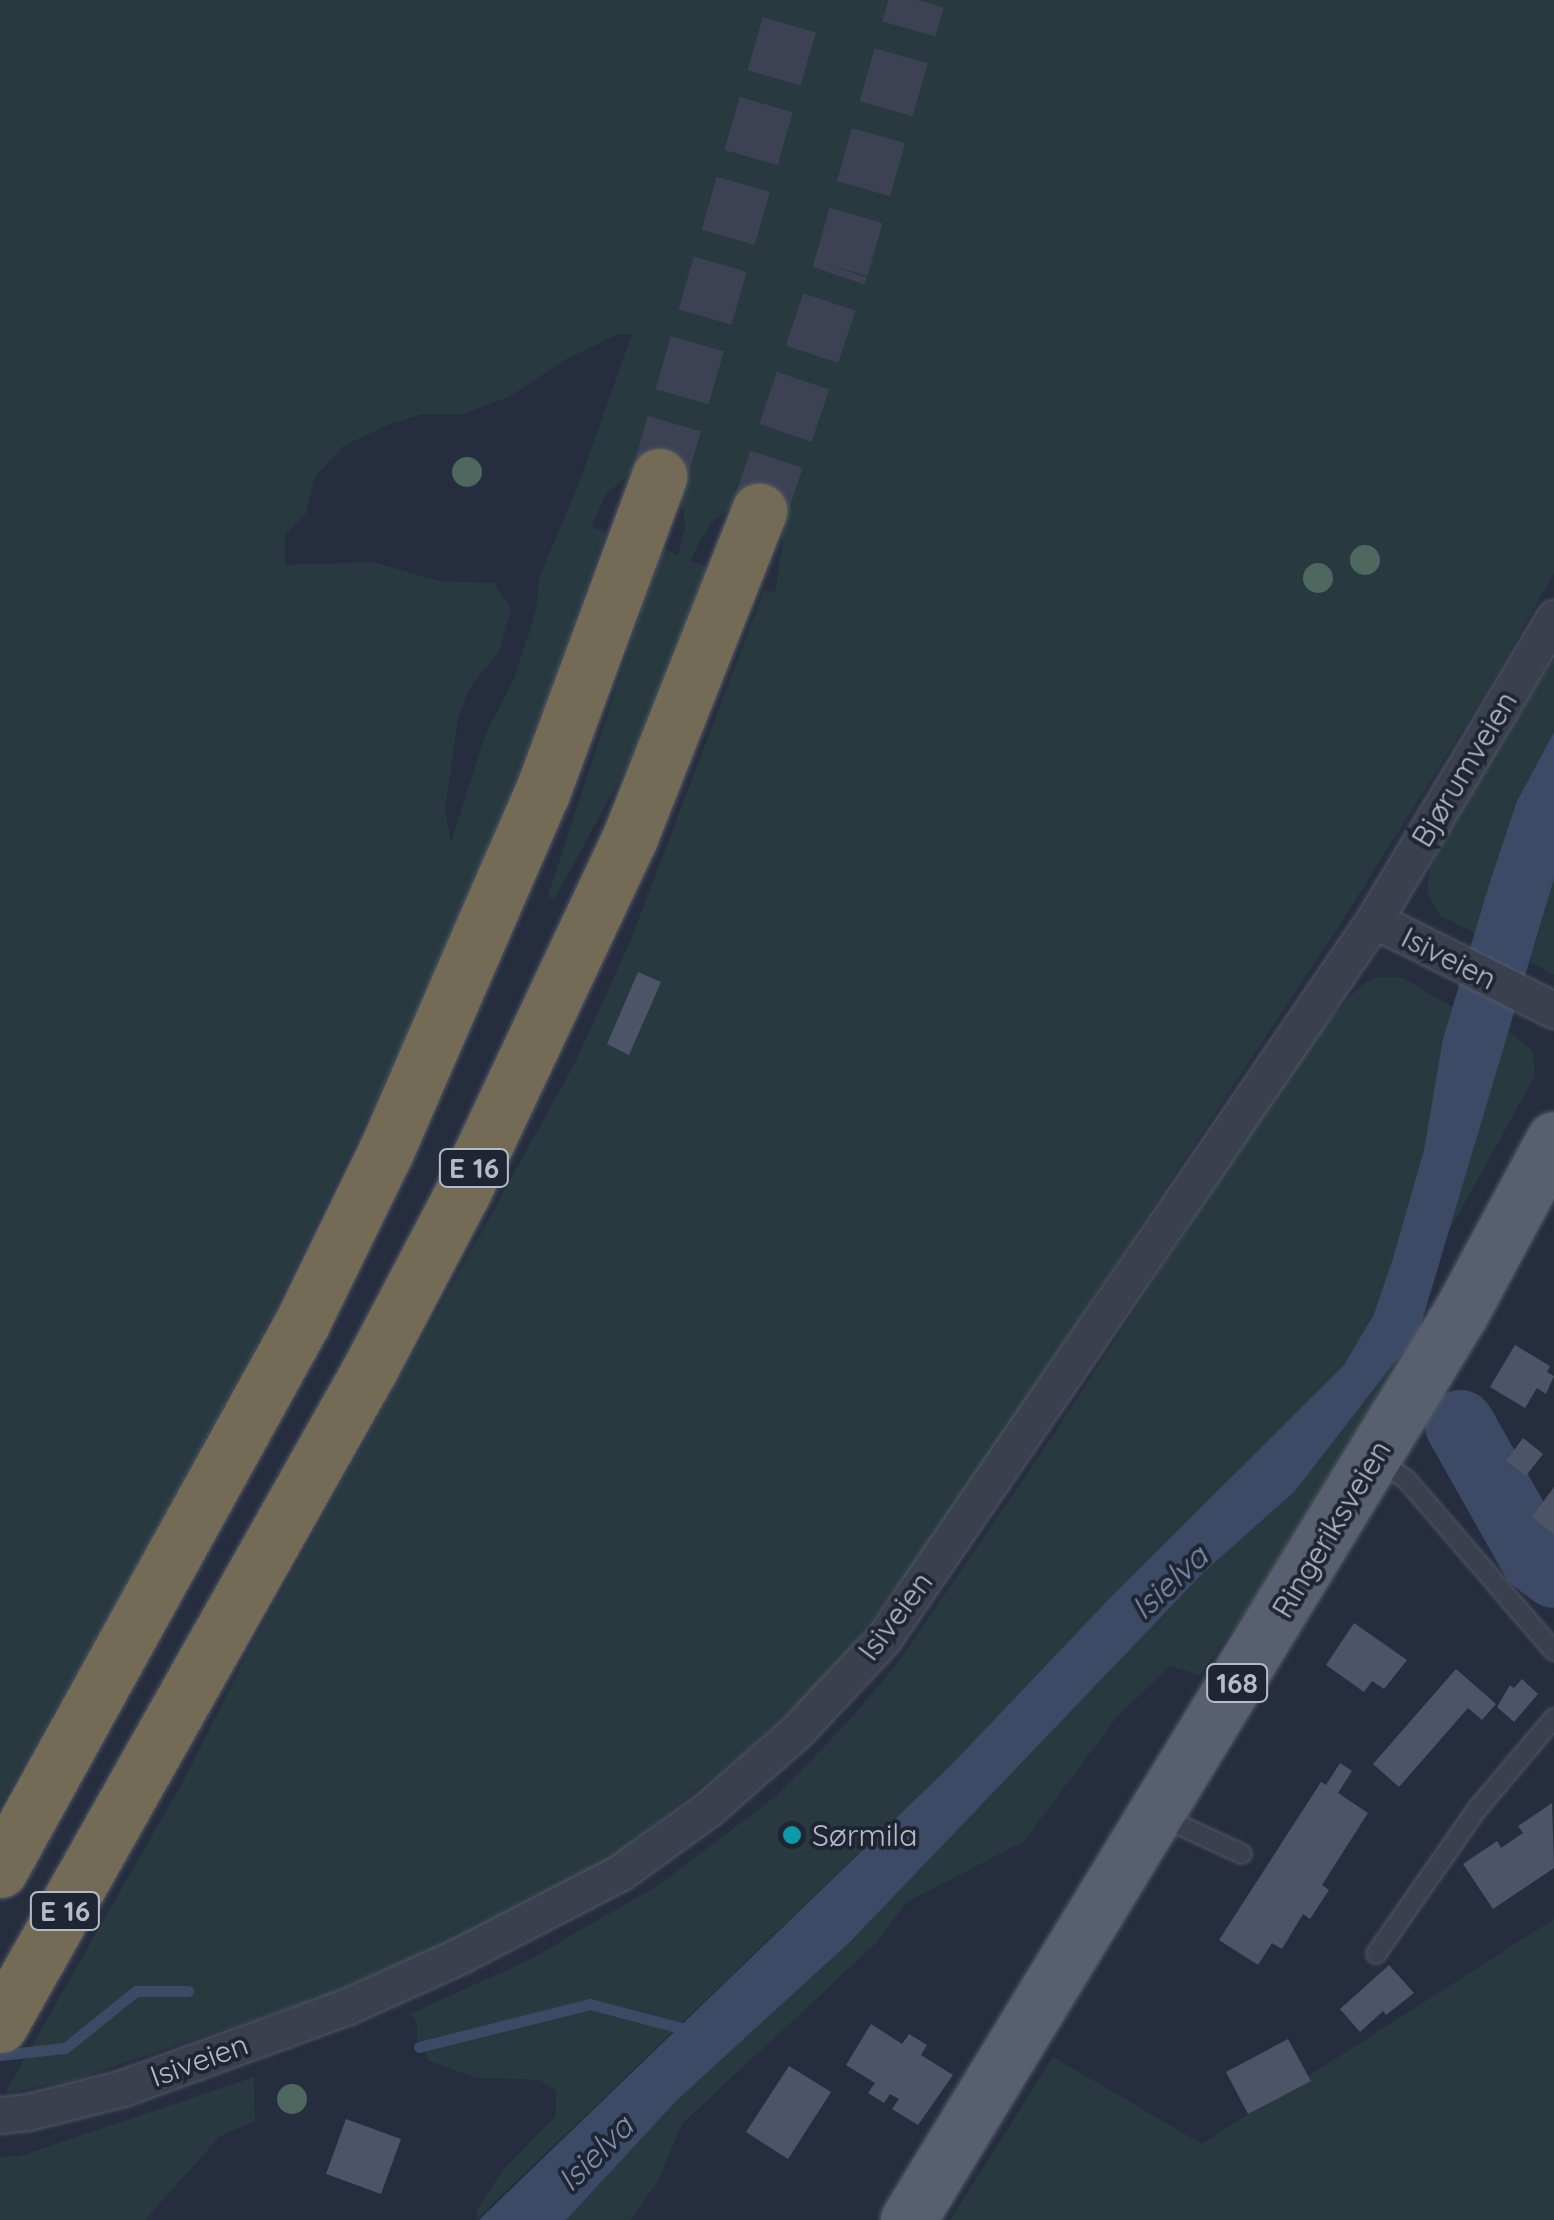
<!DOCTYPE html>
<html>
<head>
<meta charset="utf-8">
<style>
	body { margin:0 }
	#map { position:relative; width:1554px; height:2220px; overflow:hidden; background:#262d3e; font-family:Quicksand,sans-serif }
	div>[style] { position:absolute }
	.green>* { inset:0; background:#283a3f }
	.water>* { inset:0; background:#3c4a66 }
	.stream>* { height:11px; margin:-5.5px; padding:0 5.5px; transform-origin:5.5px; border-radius:5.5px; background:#3c4a66 }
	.river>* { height:70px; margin:-35px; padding:0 35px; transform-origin:35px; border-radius:35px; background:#3c4a66 }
	.building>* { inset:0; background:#4c5467 }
	.motorway-tunnel>* { height:55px; margin-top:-27.5px; transform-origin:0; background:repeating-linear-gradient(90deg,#3c4253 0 55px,transparent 0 83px) }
	.roads { filter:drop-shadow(0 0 2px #525866) drop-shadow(0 0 2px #525866) }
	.service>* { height:18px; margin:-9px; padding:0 9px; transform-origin:9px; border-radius:9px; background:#3a404e }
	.minor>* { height:35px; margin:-17.5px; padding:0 17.5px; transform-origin:17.5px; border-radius:17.5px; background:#3a404e }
	.primary>* { height:55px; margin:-27.5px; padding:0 27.5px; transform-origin:27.5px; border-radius:27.5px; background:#585f6e }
	.motorway>* { height:55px; margin:-27.5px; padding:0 27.5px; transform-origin:27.5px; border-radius:27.5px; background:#746b57 }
	.trees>* { width:30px; height:30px; margin:-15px; border-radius:50%; background:#4e6860 }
	.dots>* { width:28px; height:28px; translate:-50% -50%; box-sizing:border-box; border:5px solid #1f2533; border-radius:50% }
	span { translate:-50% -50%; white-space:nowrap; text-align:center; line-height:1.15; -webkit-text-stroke:8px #1f2533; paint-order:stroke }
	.shield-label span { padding:2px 8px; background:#1f2533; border:2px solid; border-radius:8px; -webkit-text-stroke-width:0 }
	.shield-label { font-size:28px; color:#b6bbc9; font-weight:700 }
	.street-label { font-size:30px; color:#b6bbc9 }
	.poi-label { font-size:30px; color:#b6bbc9 }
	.left { translate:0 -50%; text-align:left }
	.water-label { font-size:32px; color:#7e8eaf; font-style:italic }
</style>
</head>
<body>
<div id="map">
	<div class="green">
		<i style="clip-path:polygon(evenodd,0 0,1554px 0,1554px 573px,1493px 681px,1341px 923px,935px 1537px,828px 1677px,737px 1758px,603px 1865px,489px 1925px,329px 1994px,74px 2080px,5px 2093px,185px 1778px,248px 1652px,575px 1063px,630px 942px,764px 590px,775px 592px,783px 542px,778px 524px,739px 502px,712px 522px,699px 542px,691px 561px,707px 567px,639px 744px,554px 900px,548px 896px,662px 548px,678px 555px,685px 528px,679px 481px,634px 470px,606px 494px,591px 527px,606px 532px,548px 698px,440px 967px,273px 1314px,139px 1563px,0 1806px,0 0,618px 334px,632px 334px,578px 486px,539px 578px,536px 610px,515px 676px,485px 735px,451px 843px,445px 809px,458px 719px,468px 691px,500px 649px,511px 609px,494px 583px,439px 581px,372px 562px,285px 565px,285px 535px,306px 513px,315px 477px,343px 446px,390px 424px,423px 414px,462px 414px,509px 397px,566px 359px,618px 334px)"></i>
		<i style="clip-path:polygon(1554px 660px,1554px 732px,1517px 801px,1475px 933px,1441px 916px,1434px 906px,1427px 893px,1430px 866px,1466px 798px)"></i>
		<i style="clip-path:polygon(1554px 879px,1554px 975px,1530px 962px)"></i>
		<i style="clip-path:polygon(1378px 977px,1401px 977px,1453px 1007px,1424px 1150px,1393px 1258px,1374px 1314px,1344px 1365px,1110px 1598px,953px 1763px,476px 2220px,478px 2208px,502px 2171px,556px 2116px,556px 2091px,540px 2080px,478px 2078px,429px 2061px,417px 2039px,417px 2023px,410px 2014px,531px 1959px,660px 1884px,775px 1797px,847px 1723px,897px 1664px,1058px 1428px,1305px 1048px,1360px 986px)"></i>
		<i style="clip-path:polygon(1508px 1031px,1533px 1051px,1535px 1076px,1448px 1233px)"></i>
		<i style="clip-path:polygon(1416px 1341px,1281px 1563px,1200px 1675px,1170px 1666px,1117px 1717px,1023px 1842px,907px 1902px,875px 1944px,682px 2124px,657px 2183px,630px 2220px,566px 2220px,677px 2100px,850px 1942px,1204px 1572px,1295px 1491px,1394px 1363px)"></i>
		<i style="clip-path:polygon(1554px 1919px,1554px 2220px,950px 2220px,1053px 2057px,1202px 2144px)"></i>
		<i style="clip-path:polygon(254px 2077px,255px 2121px,220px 2136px,145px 2220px,0 2220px,0 2157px,20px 2156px)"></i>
	</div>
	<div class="water">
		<i style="clip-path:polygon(1554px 732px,1554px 879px,1416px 1341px,1394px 1363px,1295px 1491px,1204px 1572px,850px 1942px,677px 2100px,566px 2220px,479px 2220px,953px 1763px,1110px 1598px,1344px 1365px,1374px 1314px,1393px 1258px,1424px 1150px,1443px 1039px,1489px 885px,1517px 801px)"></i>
	</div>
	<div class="stream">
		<i style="left:419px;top:2047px;width:176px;rotate:-14.1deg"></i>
		<i style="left:590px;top:2004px;width:110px;rotate:14.8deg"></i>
		<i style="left:0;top:2055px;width:65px;rotate:-6.1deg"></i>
		<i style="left:65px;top:2048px;width:91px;rotate:-38.8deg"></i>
		<i style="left:136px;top:1991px;width:52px"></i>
	</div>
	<div class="river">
		<i style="left:1460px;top:1425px;width:153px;rotate:60.6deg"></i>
		<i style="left:1535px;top:1558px;width:24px;rotate:38deg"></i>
	</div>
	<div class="building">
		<i style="clip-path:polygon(638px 972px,661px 982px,629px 1055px,607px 1044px)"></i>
		<i style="clip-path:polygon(1515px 1345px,1550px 1366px,1547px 1372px,1554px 1376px,1546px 1394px,1537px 1388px,1525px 1408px,1490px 1387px)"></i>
		<i style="clip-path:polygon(1523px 1438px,1543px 1454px,1526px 1476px,1506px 1461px)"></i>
		<i style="clip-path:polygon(1554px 1487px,1554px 1534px,1532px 1517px)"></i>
		<i style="clip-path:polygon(1354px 1623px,1407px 1660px,1384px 1689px,1372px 1681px,1364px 1692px,1326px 1665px)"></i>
		<i style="clip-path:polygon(1456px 1669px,1496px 1704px,1482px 1720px,1468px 1708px,1399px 1787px,1373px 1764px)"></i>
		<i style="clip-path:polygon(1522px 1679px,1538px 1694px,1514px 1722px,1497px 1707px,1510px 1685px,1514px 1688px)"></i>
		<i style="clip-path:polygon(1340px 1763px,1352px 1771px,1338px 1793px,1368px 1813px,1322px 1885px,1329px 1890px,1310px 1919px,1303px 1914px,1282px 1949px,1272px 1943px,1258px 1965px,1219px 1940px,1321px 1782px,1326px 1785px)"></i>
		<i style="clip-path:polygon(1552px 1803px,1554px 1868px,1493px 1909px,1463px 1864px,1497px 1841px,1501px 1848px,1523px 1833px,1518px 1826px)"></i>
		<i style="clip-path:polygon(1389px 1965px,1414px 1993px,1386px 2015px,1383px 2011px,1360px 2032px,1340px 2009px)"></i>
		<i style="clip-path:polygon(871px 2024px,902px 2044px,909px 2034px,927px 2045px,921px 2055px,953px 2075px,918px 2125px,892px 2109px,899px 2099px,890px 2094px,884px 2103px,868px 2093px,875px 2083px,846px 2065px)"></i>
		<i style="clip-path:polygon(1288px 2039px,1311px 2081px,1248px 2114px,1226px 2072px)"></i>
		<i style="clip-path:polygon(789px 2066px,831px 2092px,788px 2159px,746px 2132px)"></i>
		<i style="clip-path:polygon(346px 2119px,401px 2139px,381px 2194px,326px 2174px)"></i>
	</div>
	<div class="motorway-tunnel">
		<i style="left:659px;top:476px;width:495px;rotate:-73.9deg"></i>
		<i style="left:759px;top:511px;width:256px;rotate:-71.4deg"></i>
		<i style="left:841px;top:268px;width:279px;rotate:-74.2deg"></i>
	</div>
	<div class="roads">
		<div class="service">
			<i style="left:1379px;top:1461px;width:32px;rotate:34deg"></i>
			<i style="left:1406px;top:1479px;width:227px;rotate:49.3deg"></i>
			<i style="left:1162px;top:1817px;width:88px;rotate:24.8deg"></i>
			<i style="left:1376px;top:1954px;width:178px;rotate:-55.1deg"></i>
			<i style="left:1478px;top:1808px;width:118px;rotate:-49.8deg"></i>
		</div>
		<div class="minor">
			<i style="left:1374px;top:920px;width:201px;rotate:26.6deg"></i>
			<i style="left:0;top:2115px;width:28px;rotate:-6deg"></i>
			<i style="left:28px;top:2112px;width:98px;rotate:-14.2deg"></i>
			<i style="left:123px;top:2088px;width:239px;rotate:-20deg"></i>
			<i style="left:348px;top:2006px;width:122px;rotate:-24.2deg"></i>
			<i style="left:459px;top:1956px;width:182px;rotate:-27.4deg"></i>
			<i style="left:621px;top:1872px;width:107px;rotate:-35.9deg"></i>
			<i style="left:708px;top:1809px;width:117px;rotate:-41.2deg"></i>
			<i style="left:796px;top:1732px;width:127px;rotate:-46.9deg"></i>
			<i style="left:883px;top:1639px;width:871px;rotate:-55.67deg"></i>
			<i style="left:1374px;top:920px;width:352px;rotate:-59.2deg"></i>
		</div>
		<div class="primary">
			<i style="left:908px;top:2220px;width:1063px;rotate:-58.66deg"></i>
			<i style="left:1461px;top:1312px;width:196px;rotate:-61.7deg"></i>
		</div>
		<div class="motorway">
			<i style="left:0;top:1870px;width:625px;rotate:-61.1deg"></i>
			<i style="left:302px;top:1323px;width:191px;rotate:-64deg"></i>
			<i style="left:386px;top:1151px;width:391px;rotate:-66.5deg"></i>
			<i style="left:542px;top:793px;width:338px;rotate:-69.7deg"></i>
			<i style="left:0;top:2025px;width:753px;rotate:-60.58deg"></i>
			<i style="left:370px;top:1369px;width:200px;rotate:-62.3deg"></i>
			<i style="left:463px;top:1192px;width:392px;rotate:-64.8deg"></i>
			<i style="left:630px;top:837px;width:351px;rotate:-68.4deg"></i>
		</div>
	</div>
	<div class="trees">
		<i style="left:467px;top:472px"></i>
		<i style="left:1365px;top:560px"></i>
		<i style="left:1318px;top:578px"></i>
		<i style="left:292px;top:2099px"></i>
	</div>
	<div class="dots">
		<i style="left:792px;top:1835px;background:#0f9aa8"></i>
	</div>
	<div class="shield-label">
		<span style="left:474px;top:1168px">E 16</span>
		<span style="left:1237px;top:1683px">168</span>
		<span style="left:65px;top:1911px">E 16</span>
	</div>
	<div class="street-label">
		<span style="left:1464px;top:769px;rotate:-59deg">Bjørumveien</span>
		<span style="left:1449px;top:958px;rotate:27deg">Isiveien</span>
		<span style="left:1331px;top:1529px;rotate:-59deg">Ringeriksveien</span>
		<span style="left:895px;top:1616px;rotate:-53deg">Isiveien</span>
		<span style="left:199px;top:2060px;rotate:-20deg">Isiveien</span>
	</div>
	<div class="poi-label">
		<span class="left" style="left:812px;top:1835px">Sørmila</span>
	</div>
	<div class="water-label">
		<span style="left:1169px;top:1582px;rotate:-43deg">Isielva</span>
		<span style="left:595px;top:2153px;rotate:-45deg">Isielva</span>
	</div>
</div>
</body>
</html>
